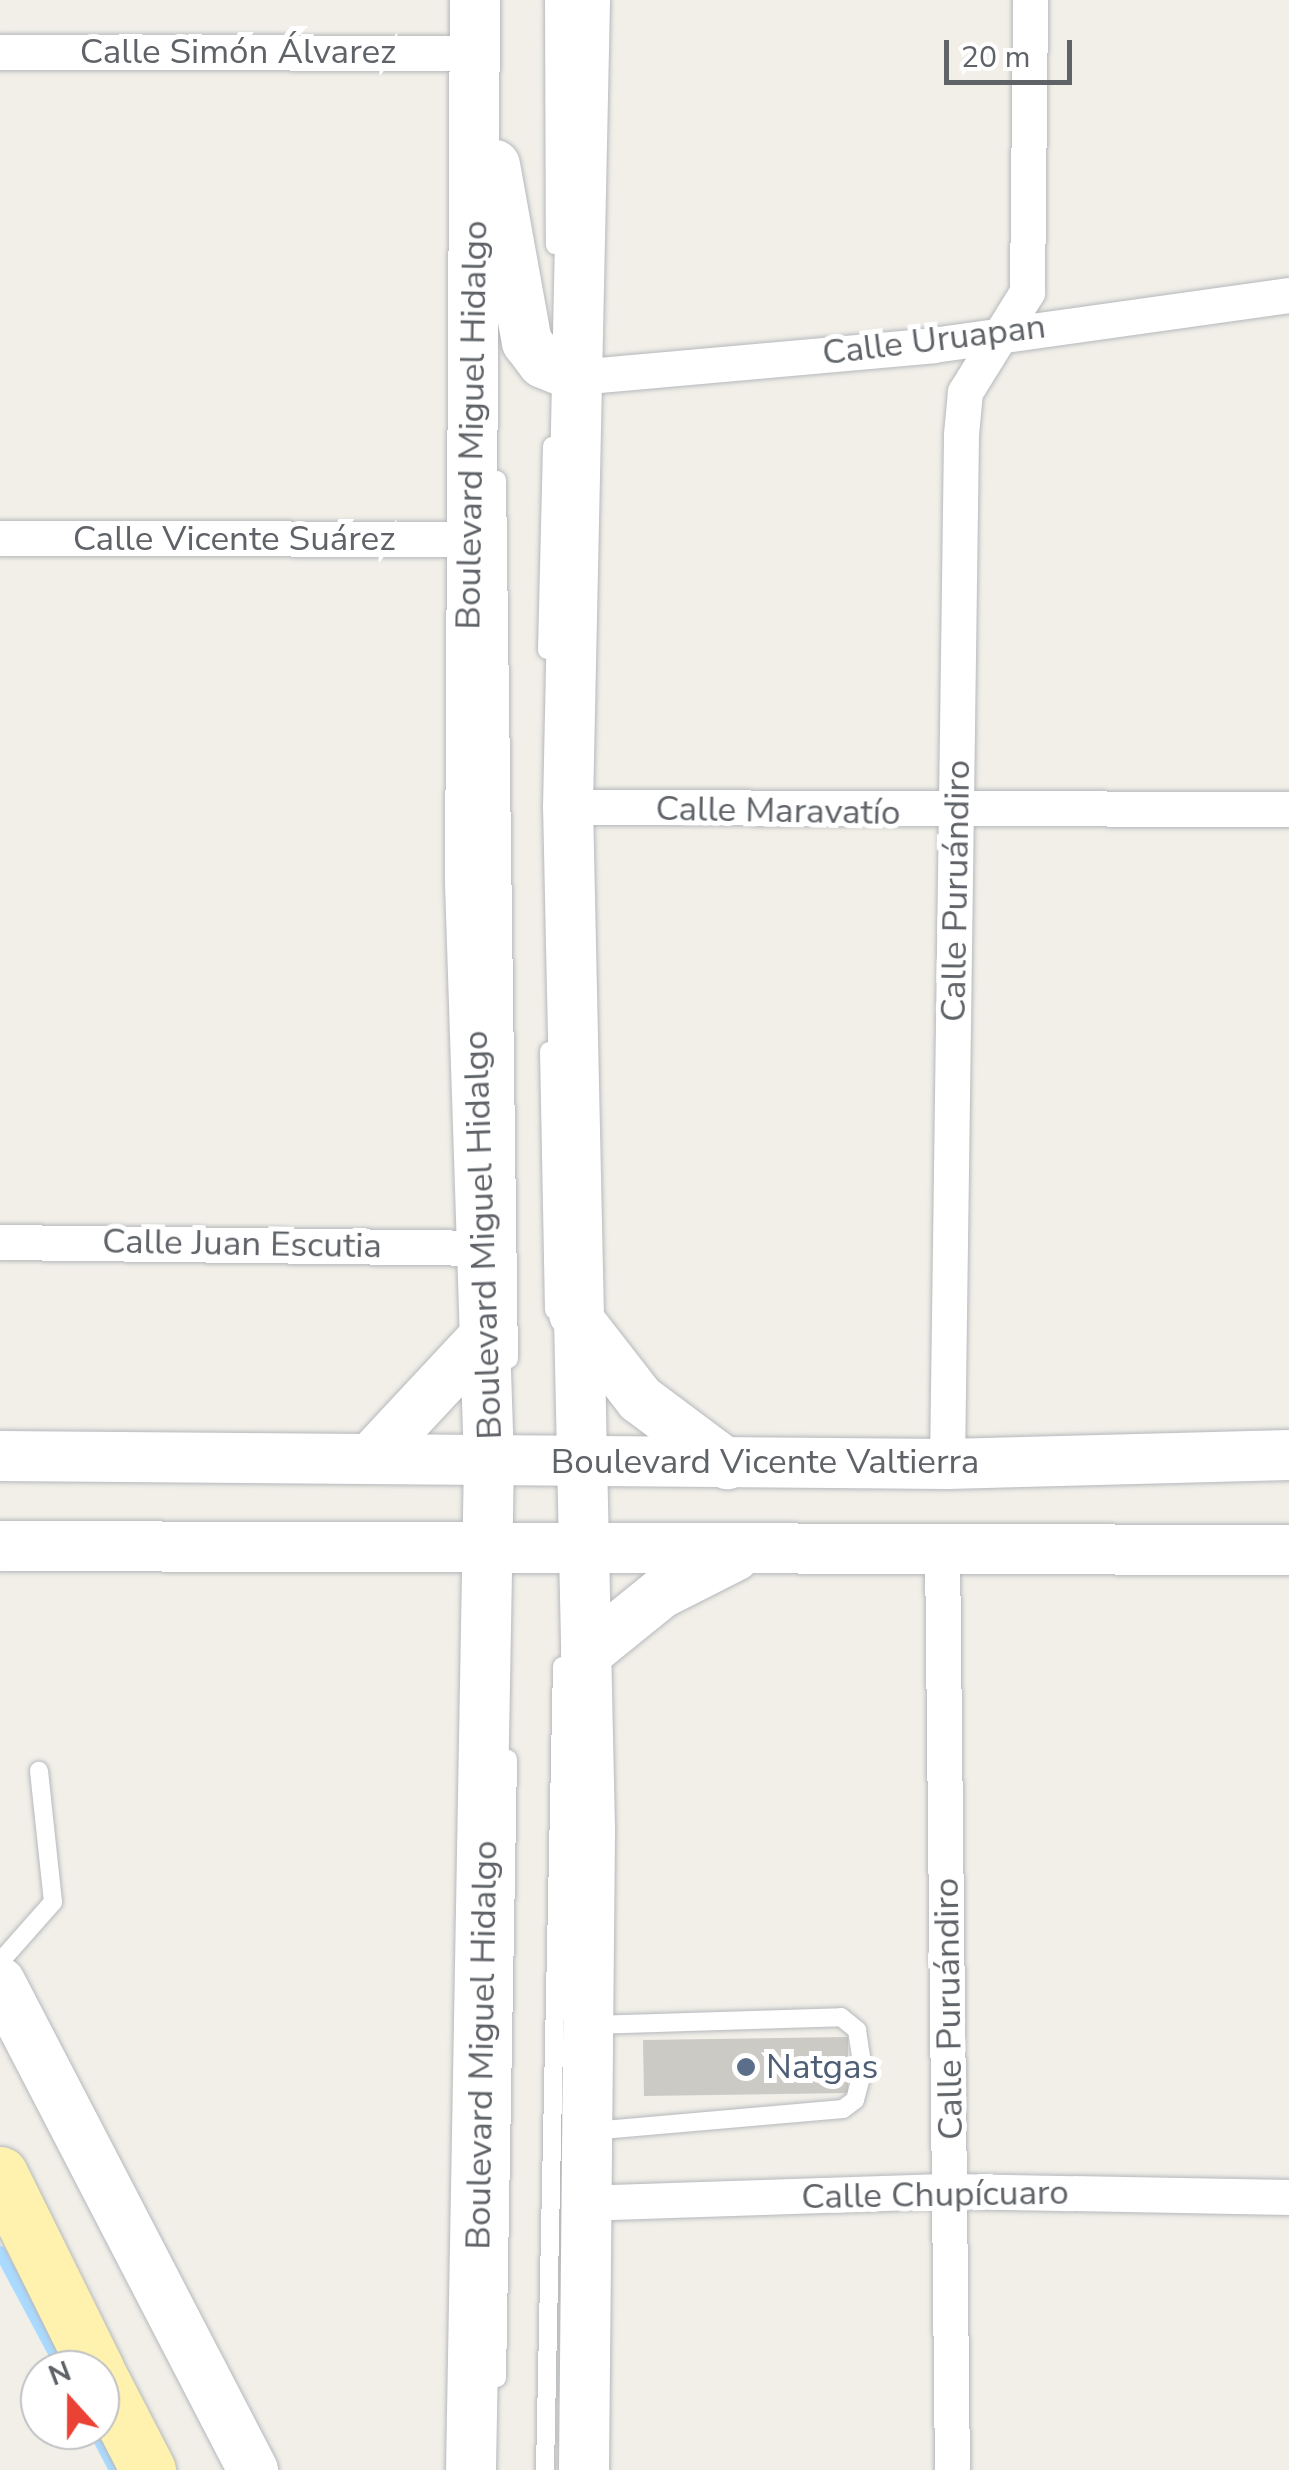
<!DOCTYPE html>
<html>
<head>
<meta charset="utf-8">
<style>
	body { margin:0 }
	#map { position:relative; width:1289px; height:2470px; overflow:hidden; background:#f1efe8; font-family:"Nunito Sans",sans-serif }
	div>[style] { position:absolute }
	.stream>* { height:12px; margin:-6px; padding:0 6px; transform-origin:6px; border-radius:6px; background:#aadaff }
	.building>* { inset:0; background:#cccac5 }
	.roads { filter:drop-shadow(0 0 2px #b5b8bc) drop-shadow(0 0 2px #b5b8bc) }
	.lane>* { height:18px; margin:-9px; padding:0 9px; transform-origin:9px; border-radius:9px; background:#fff }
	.street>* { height:35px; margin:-17.5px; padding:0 17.5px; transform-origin:17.5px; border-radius:17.5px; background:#fff }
	.secondary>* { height:50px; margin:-25px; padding:0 25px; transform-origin:25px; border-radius:25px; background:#fff }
	.primary>* { height:55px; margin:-27.5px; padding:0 27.5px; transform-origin:27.5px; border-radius:27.5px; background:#fff2af }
	.dots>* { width:28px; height:28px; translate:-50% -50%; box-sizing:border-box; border:5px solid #fff; border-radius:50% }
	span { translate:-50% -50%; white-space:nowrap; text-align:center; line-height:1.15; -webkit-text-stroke:10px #fff; paint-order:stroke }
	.street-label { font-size:35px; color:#5f6368 }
	.service-label { font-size:35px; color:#4e5e75 }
	.left { translate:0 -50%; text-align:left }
	.north { position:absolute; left:20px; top:2350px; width:100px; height:100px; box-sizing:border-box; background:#fff; border:2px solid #bfc1c3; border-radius:50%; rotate:339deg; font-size:28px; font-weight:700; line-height:40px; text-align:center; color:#5f6368 }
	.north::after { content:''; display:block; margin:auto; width:35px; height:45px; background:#ea4335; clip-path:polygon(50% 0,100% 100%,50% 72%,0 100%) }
	.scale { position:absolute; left:944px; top:40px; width:128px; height:45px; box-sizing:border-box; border:5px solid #5f6368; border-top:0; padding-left:12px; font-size:30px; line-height:35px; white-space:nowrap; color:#5f6368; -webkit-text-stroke:8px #fff; paint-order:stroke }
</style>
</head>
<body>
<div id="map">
	<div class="stream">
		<i style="left:0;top:2252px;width:134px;rotate:61.9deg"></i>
		<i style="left:94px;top:2430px;width:45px;rotate:62.3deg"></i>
	</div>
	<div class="building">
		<i style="clip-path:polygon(848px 2037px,848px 2093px,644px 2096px,643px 2040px)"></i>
	</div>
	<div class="roads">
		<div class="lane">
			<i style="left:554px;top:0;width:245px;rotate:89.8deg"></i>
			<i style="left:497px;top:480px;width:879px;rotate:89.22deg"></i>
			<i style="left:547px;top:650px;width:204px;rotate:-88.6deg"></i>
			<i style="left:549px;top:1051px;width:259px;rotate:88.9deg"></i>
			<i style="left:0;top:1962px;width:80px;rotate:-48.5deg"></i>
			<i style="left:53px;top:1902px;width:132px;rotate:-96.1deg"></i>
			<i style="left:592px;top:2025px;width:249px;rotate:-1.8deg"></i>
			<i style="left:841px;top:2017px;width:21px;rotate:39deg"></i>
			<i style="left:857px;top:2030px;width:40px;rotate:81.5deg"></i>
			<i style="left:863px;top:2070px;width:31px;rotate:105deg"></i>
			<i style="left:855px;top:2100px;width:15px;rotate:143deg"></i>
			<i style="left:843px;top:2109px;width:251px;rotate:175deg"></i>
			<i style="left:497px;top:2378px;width:619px;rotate:-88.98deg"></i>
			<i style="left:545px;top:2470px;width:804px;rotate:-88.79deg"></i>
		</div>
		<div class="street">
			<i style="left:0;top:52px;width:477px;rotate:0.1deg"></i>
			<i style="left:577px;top:377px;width:357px;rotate:-5.1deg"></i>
			<i style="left:933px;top:345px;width:359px;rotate:-8deg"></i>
			<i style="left:0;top:538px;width:469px;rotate:0.1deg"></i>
			<i style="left:568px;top:807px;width:721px;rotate:0.16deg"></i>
			<i style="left:0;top:1242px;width:484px;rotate:0.7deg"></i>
			<i style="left:947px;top:1464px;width:1030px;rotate:-89.22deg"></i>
			<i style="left:961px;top:434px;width:42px;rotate:-84.6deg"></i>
			<i style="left:965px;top:392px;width:118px;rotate:-58.2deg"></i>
			<i style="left:1027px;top:292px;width:292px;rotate:-89.4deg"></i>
			<i style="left:942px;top:1548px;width:922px;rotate:89.38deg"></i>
			<i style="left:581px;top:2203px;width:370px;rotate:-1.9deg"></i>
			<i style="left:951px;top:2191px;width:338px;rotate:1deg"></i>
		</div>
		<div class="secondary">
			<i style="left:495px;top:165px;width:180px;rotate:79.8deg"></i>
			<i style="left:527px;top:342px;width:26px;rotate:53deg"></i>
			<i style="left:543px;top:363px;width:37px;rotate:22deg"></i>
			<i style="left:574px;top:1314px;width:108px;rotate:52.2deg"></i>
			<i style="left:640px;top:1399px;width:109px;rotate:36.8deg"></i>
			<i style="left:0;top:1456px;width:947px;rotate:0.48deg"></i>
			<i style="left:947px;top:1464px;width:342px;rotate:-1.5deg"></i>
			<i style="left:372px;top:1457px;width:166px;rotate:-47deg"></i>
			<i style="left:0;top:1546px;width:1289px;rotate:0.18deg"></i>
			<i style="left:586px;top:1654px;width:95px;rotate:-39deg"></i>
			<i style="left:660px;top:1594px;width:84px;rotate:-26.9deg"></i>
			<i style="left:0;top:1982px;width:550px;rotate:62.6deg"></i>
			<i style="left:471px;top:2470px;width:1008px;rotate:-88.98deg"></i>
			<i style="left:489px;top:1462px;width:580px;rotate:-91.88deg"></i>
			<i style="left:470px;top:882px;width:882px;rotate:-89.68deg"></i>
			<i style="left:584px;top:2470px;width:641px;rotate:-89.46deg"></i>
			<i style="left:590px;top:1829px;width:1022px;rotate:-91.23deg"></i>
			<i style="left:568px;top:807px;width:807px;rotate:-88.79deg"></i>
		</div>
		<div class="primary">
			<i style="left:0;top:2174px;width:219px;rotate:63.7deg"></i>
			<i style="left:100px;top:2377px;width:105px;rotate:62.7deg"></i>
		</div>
	</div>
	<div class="dots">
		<i style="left:746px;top:2067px;background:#5c6f8a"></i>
	</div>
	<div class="street-label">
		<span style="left:238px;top:52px">Calle Simón Álvarez</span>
		<span style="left:934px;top:340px;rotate:-7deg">Calle Uruapan</span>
		<span style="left:472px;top:425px;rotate:-89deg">Boulevard Miguel Hidalgo</span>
		<span style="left:234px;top:539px">Calle Vicente Suárez</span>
		<span style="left:778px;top:811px;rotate:1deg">Calle Maravatío</span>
		<span style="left:956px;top:891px;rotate:-89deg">Calle Puruándiro</span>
		<span style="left:483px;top:1235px;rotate:-92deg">Boulevard Miguel Hidalgo</span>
		<span style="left:242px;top:1244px;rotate:1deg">Calle Juan Escutia</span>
		<span style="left:765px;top:1462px">Boulevard Vicente Valtierra</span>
		<span style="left:949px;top:2009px;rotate:-91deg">Calle Puruándiro</span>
		<span style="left:482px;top:2045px;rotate:-89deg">Boulevard Miguel Hidalgo</span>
		<span style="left:935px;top:2195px;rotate:-1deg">Calle Chupícuaro</span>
	</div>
	<div class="service-label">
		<span class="left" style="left:766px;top:2067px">Natgas</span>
	</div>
	<div class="north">N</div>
	<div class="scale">20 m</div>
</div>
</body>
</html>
